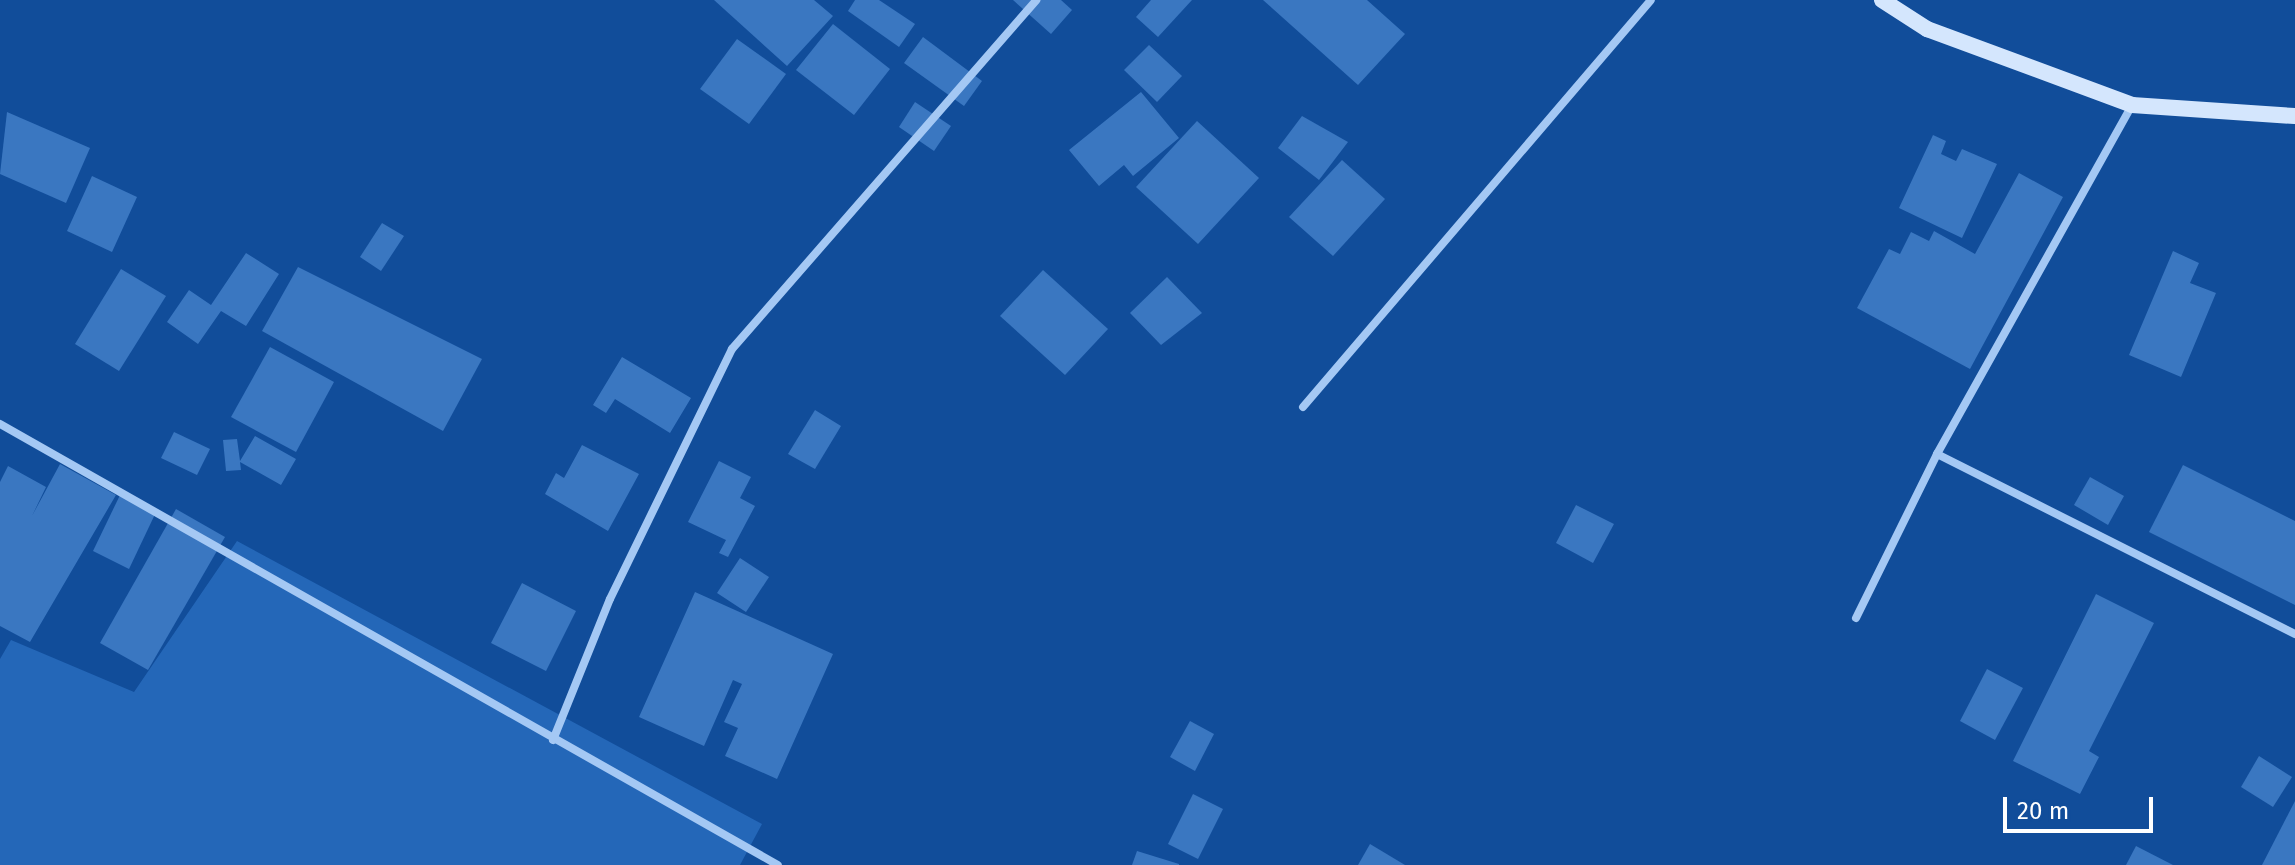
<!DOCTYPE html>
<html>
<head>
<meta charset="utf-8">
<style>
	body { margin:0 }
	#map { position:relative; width:2295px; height:865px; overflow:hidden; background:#114d9a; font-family:"Fira Sans",sans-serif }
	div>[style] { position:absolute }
	.green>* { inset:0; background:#2467b8 }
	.building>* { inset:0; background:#3a77c1 }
	.street>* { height:8px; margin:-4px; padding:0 4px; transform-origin:4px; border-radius:4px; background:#a4c8f4 }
	.secondary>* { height:16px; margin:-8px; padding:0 8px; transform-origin:8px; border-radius:8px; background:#d4e6fd }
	span { translate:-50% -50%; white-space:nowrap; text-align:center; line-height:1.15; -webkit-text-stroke:6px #114d9a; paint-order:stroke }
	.scale { position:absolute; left:2003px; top:797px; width:150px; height:36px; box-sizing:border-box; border:4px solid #fff; border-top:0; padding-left:10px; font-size:24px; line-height:28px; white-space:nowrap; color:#fff; -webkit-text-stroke:6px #114d9a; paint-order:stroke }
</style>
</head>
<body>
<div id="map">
	<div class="green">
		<i style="clip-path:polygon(237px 541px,762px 824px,740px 865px,0 865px,0 659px,11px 640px,134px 692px)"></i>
	</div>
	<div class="building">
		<i style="clip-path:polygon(714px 0,814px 0,833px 16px,787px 66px)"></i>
		<i style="clip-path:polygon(855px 0,879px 0,915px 24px,899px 47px,848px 11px)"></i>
		<i style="clip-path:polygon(1013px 0,1061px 0,1072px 10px,1051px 34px)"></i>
		<i style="clip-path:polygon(1151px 0,1192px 0,1158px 37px,1136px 17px)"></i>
		<i style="clip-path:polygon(1263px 0,1367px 0,1405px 34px,1358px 85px)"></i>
		<i style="clip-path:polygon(833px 24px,890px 69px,854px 115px,796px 70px)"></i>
		<i style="clip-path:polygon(923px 37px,982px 81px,964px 106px,904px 63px)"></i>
		<i style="clip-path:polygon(737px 39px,786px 74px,749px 124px,700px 89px)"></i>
		<i style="clip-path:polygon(1149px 45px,1182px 76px,1157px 102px,1124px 70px)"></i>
		<i style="clip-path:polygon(1141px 92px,1179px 138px,1133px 176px,1124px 165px,1099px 186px,1069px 150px)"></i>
		<i style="clip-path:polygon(915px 102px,951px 126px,934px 151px,899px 127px)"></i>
		<i style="clip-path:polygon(7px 112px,90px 148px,66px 203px,0 174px)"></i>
		<i style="clip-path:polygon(1302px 116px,1348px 142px,1319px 180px,1278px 148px)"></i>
		<i style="clip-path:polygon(1197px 121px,1259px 178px,1198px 244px,1136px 187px)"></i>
		<i style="clip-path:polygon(1933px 135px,1946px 141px,1941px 154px,1956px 161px,1962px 149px,1997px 164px,1962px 238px,1899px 208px)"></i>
		<i style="clip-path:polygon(1342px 160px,1385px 199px,1333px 256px,1289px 217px)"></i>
		<i style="clip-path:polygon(2019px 173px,2063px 197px,1970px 369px,1857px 308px,1889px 249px,1900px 254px,1911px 232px,1929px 241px,1934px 231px,1975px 254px)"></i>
		<i style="clip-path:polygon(92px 176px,137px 197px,112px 252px,67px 231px)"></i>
		<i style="clip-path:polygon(382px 223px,404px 236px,381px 271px,360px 257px)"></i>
		<i style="clip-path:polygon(2173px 251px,2199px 263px,2190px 283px,2216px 293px,2181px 377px,2129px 355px)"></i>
		<i style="clip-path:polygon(246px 253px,279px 274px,246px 326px,221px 311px,198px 344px,167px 322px,189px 290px,211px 305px)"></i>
		<i style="clip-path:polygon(298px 267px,482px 359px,443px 431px,262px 331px)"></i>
		<i style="clip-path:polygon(121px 269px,166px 296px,119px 371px,75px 344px)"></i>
		<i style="clip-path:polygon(1043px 270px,1108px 329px,1065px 375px,1000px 316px)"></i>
		<i style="clip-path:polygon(1167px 277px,1202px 313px,1161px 345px,1130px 313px)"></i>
		<i style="clip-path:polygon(270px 347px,334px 382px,296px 452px,231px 417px)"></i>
		<i style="clip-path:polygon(622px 357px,691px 398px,670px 433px,615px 399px,606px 413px,593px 405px)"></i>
		<i style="clip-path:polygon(815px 410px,841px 426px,815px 469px,788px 454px)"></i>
		<i style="clip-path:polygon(174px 432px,210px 449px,197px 475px,161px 458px)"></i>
		<i style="clip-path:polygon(255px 436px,296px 459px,281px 485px,240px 462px,241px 470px,226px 471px,223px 440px,237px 439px,240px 461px)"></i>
		<i style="clip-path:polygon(582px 445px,639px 474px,608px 531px,545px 494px,556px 473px,564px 478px)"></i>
		<i style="clip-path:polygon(719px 461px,751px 477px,740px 498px,755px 506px,728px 557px,719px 553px,726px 540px,688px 522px)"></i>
		<i style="clip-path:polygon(60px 464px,116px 495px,30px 642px,0 626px,0 482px,8px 466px,46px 487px,32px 516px)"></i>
		<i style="clip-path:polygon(2183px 465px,2295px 521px,2295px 605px,2149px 532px)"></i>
		<i style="clip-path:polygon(2090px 477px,2124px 496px,2108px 525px,2074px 505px)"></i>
		<i style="clip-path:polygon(121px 493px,157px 510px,129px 569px,93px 551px)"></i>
		<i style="clip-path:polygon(1576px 505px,1614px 524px,1593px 563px,1556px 543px)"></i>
		<i style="clip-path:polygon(176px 509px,225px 537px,148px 670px,100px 643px)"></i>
		<i style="clip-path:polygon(740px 558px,769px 577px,746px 612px,717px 593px)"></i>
		<i style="clip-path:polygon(522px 583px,576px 611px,546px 671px,491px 643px)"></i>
		<i style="clip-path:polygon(695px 592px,833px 654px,777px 779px,725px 756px,738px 728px,724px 722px,742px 684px,733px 680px,704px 746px,639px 717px)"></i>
		<i style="clip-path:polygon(2096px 594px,2154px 623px,2089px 751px,2099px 757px,2080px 794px,2013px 761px)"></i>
		<i style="clip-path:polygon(1987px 669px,2023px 688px,1995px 740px,1960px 721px)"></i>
		<i style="clip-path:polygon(1190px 721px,1214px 734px,1195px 771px,1170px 757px)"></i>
		<i style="clip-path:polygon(2259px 756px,2292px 777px,2273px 807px,2241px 787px)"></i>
		<i style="clip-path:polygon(1193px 794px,1223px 809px,1198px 859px,1168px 844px)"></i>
		<i style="clip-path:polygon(2295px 801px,2295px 865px,2262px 865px)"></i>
		<i style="clip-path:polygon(1370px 844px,1405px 865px,1358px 865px)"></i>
		<i style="clip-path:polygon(2136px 846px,2173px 865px,2126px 865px)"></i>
		<i style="clip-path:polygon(1137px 851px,1179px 864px,1179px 865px,1132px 865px)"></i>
	</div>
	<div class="street">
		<i style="left:1303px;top:407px;width:535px;rotate:-49.47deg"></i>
		<i style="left:0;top:424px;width:894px;rotate:29.55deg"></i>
		<i style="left:1937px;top:454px;width:401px;rotate:26.7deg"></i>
		<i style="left:1856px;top:618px;width:183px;rotate:-63.7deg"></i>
		<i style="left:1937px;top:454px;width:400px;rotate:-60.8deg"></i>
		<i style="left:553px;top:740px;width:152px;rotate:-68deg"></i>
		<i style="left:610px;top:599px;width:278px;rotate:-64deg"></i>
		<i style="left:732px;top:349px;width:463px;rotate:-48.9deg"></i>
	</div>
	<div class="secondary">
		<i style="left:1882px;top:0;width:54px;rotate:32.8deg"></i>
		<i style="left:1927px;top:29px;width:219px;rotate:20.3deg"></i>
		<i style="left:2132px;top:105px;width:163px;rotate:3.9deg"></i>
	</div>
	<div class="scale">20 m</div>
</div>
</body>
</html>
